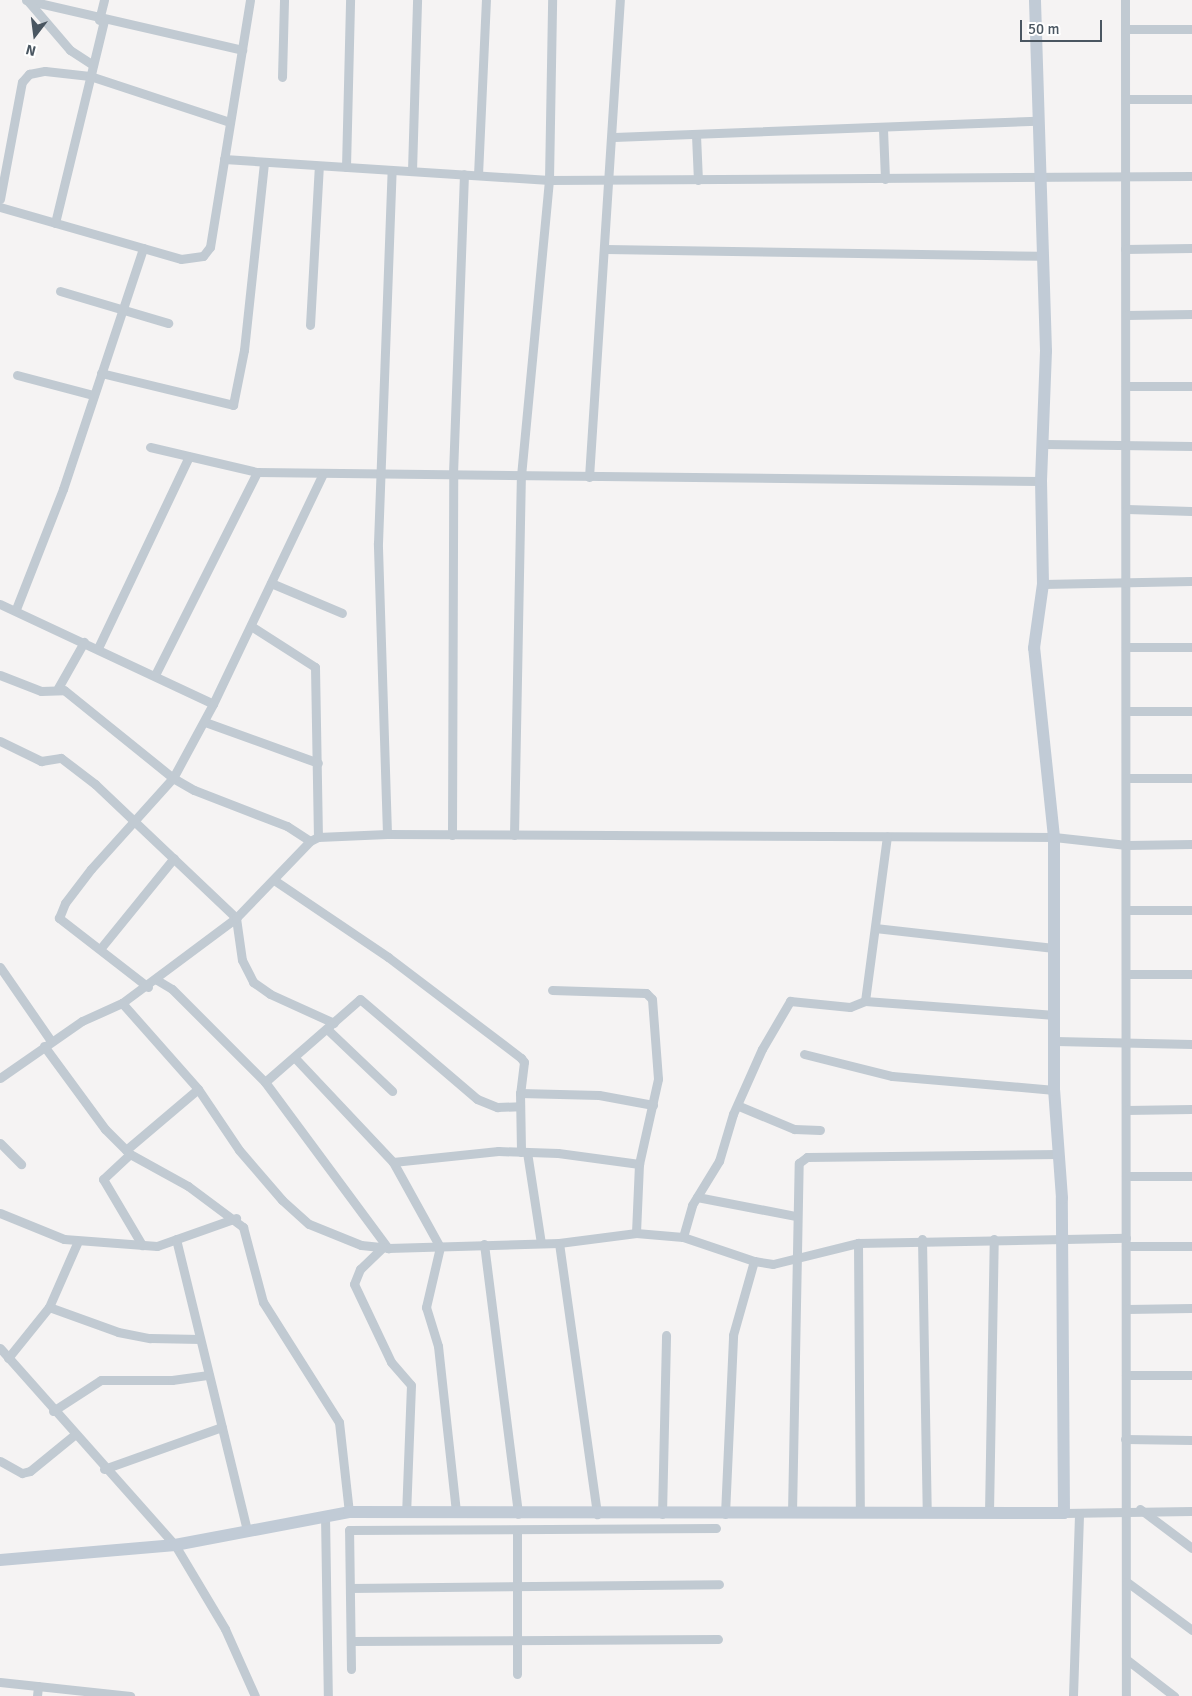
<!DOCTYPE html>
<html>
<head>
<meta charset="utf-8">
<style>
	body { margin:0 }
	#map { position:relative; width:1192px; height:1696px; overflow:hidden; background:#f5f3f3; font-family:Signika,sans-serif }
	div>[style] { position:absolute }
	.street>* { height:9px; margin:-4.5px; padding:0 4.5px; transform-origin:4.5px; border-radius:4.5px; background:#c1cad2 }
	.secondary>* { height:12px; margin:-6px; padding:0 6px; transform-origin:6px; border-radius:6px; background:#c1cbd6 }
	span { translate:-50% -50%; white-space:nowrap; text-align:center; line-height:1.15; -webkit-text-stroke:4px #fff; paint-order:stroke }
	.north { position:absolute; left:10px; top:10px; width:50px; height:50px; -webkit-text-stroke:4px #fff; paint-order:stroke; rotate:195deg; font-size:14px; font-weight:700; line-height:20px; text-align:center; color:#4a5661 }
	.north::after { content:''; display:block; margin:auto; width:18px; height:22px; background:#4a5661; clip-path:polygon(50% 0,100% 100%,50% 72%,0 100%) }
	.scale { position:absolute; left:1020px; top:20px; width:82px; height:22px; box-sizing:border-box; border:2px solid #4a5661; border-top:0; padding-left:6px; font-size:15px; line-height:18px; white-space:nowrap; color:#4a5661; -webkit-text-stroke:4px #fff; paint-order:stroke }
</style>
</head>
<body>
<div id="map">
	<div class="street">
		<i style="left:26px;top:0;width:222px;rotate:13deg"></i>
		<i style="left:1125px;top:0;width:1696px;rotate:89.97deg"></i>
		<i style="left:28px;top:1px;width:65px;rotate:49.4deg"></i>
		<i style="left:70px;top:50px;width:27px;rotate:33deg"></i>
		<i style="left:99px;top:20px;width:21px;rotate:-76deg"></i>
		<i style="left:1126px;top:29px;width:66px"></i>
		<i style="left:282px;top:77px;width:77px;rotate:-88.5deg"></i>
		<i style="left:1126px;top:99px;width:66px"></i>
		<i style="left:883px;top:129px;width:50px;rotate:87.7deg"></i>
		<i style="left:696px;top:135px;width:45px;rotate:87.5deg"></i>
		<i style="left:614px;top:137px;width:423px;rotate:-2.2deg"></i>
		<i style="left:224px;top:159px;width:326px;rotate:3.7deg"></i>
		<i style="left:549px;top:180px;width:643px;rotate:-0.36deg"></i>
		<i style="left:346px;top:167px;width:167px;rotate:-88.6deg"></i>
		<i style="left:412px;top:171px;width:171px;rotate:-88.3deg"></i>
		<i style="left:478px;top:175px;width:175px;rotate:-87.4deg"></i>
		<i style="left:0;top:199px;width:119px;rotate:-79.4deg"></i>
		<i style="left:22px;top:82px;width:11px;rotate:-49deg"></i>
		<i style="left:29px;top:74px;width:16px;rotate:-11deg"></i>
		<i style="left:45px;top:71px;width:45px;rotate:6.3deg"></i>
		<i style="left:90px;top:76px;width:147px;rotate:18.2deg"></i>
		<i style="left:0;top:207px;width:188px;rotate:16deg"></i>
		<i style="left:181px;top:259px;width:22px;rotate:-8deg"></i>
		<i style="left:203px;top:256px;width:11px;rotate:-52deg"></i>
		<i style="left:210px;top:247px;width:250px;rotate:-80.8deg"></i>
		<i style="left:55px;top:223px;width:208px;rotate:-76.4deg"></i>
		<i style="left:606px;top:249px;width:434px;rotate:0.9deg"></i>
		<i style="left:1125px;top:249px;width:67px;rotate:-0.9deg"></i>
		<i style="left:60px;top:291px;width:113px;rotate:16.5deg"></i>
		<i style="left:1126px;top:315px;width:66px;rotate:-0.9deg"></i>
		<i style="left:310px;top:325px;width:159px;rotate:-86.8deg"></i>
		<i style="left:101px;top:373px;width:136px;rotate:13.6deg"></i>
		<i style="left:233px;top:405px;width:56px;rotate:-78.7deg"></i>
		<i style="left:244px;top:350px;width:189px;rotate:-83.9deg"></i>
		<i style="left:17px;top:375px;width:79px;rotate:14.7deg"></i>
		<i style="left:1126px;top:386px;width:66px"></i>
		<i style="left:1045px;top:444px;width:147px;rotate:0.8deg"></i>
		<i style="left:150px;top:447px;width:110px;rotate:13.2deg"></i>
		<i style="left:257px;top:472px;width:784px;rotate:0.66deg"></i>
		<i style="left:589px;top:477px;width:478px;rotate:-86.3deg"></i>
		<i style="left:1127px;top:509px;width:65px;rotate:1.8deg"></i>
		<i style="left:271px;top:583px;width:77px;rotate:22.9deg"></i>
		<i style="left:1043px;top:584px;width:149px;rotate:-1.2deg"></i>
		<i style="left:0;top:604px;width:235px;rotate:25.1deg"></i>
		<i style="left:16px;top:609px;width:129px;rotate:-68.6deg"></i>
		<i style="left:63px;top:489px;width:254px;rotate:-71.6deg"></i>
		<i style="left:251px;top:626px;width:76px;rotate:32.6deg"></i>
		<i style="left:315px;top:667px;width:170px;rotate:89deg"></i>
		<i style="left:1126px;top:647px;width:66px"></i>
		<i style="left:98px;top:648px;width:212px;rotate:-64.6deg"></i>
		<i style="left:0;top:675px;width:44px;rotate:21.3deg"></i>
		<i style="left:41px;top:691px;width:23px;rotate:-2deg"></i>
		<i style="left:64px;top:690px;width:140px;rotate:38.9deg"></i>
		<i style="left:173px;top:778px;width:24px;rotate:30deg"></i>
		<i style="left:194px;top:790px;width:100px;rotate:21.2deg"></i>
		<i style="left:287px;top:826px;width:27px;rotate:33deg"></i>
		<i style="left:310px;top:841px;width:9px;rotate:-27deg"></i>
		<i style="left:318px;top:837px;width:69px;rotate:-2.5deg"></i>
		<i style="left:387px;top:834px;width:667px;rotate:0.26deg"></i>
		<i style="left:1054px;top:837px;width:73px;rotate:6.3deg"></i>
		<i style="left:1127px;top:845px;width:65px;rotate:-0.9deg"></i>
		<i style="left:155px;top:675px;width:227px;rotate:-63.3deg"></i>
		<i style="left:58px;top:688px;width:53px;rotate:-60.5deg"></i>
		<i style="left:1126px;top:711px;width:66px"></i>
		<i style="left:205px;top:722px;width:120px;rotate:19.9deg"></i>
		<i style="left:0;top:741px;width:46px;rotate:26deg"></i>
		<i style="left:41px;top:761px;width:20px;rotate:-9deg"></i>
		<i style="left:61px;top:758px;width:43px;rotate:37.4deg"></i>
		<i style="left:95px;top:784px;width:195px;rotate:43.5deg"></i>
		<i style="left:236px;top:918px;width:42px;rotate:81.9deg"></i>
		<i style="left:242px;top:960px;width:25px;rotate:63deg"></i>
		<i style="left:253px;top:982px;width:21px;rotate:35deg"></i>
		<i style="left:270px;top:994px;width:70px;rotate:24.4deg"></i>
		<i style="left:1128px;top:778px;width:64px"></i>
		<i style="left:387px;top:834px;width:291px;rotate:-91.8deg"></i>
		<i style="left:378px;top:543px;width:373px;rotate:-87.9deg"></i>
		<i style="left:452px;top:835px;width:361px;rotate:-89.8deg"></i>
		<i style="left:453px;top:474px;width:300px;rotate:-87.9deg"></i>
		<i style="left:514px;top:835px;width:359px;rotate:-88.9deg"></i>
		<i style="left:521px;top:476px;width:297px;rotate:-84.6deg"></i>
		<i style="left:549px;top:180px;width:180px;rotate:-89deg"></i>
		<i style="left:274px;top:880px;width:138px;rotate:34deg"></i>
		<i style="left:388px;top:957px;width:167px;rotate:37.2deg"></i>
		<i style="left:521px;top:1058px;width:5px;rotate:53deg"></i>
		<i style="left:524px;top:1062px;width:31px;rotate:97deg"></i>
		<i style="left:520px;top:1093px;width:59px;rotate:89deg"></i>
		<i style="left:1126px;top:910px;width:66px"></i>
		<i style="left:875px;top:928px;width:180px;rotate:6.4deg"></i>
		<i style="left:100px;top:949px;width:117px;rotate:-50.9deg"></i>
		<i style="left:0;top:967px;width:90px;rotate:55.4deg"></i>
		<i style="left:1126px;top:974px;width:66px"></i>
		<i style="left:157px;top:980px;width:17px;rotate:31deg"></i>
		<i style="left:172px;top:989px;width:132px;rotate:45deg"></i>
		<i style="left:265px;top:1082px;width:207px;rotate:53.5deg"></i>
		<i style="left:148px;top:987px;width:113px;rotate:-142.2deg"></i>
		<i style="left:59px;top:918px;width:16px;rotate:-68deg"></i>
		<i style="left:65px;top:903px;width:43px;rotate:-52.6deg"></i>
		<i style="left:91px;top:869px;width:122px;rotate:-48deg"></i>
		<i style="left:173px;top:778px;width:84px;rotate:-61.6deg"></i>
		<i style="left:213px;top:704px;width:256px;rotate:-64.5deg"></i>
		<i style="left:552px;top:990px;width:94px;rotate:1.8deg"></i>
		<i style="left:646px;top:993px;width:8px;rotate:45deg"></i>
		<i style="left:652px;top:999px;width:80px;rotate:85.7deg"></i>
		<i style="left:658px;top:1079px;width:87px;rotate:102.6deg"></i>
		<i style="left:639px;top:1164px;width:69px;rotate:92.5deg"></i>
		<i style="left:865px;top:1001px;width:166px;rotate:-82.4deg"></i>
		<i style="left:122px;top:1003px;width:142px;rotate:-36.7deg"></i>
		<i style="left:236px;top:918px;width:107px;rotate:-46.1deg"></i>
		<i style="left:327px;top:1029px;width:90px;rotate:43.6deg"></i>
		<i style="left:1055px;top:1041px;width:137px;rotate:1.3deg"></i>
		<i style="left:44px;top:1046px;width:103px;rotate:53.7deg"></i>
		<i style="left:105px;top:1129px;width:35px;rotate:45deg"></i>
		<i style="left:130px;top:1154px;width:66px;rotate:28.9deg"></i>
		<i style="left:188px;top:1186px;width:69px;rotate:36.7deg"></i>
		<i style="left:243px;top:1227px;width:78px;rotate:75.1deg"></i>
		<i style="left:263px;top:1302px;width:142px;rotate:57.7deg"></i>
		<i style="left:339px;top:1422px;width:91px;rotate:83.7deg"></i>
		<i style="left:804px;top:1054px;width:91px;rotate:14deg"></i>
		<i style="left:892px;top:1076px;width:163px;rotate:4.9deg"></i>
		<i style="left:295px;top:1058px;width:143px;rotate:46.7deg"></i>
		<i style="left:393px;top:1162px;width:97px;rotate:61.1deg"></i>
		<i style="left:440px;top:1247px;width:62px;rotate:103.1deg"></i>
		<i style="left:426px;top:1307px;width:41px;rotate:72.9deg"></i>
		<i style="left:438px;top:1346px;width:168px;rotate:83.8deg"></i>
		<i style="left:0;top:1078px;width:100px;rotate:-34.8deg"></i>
		<i style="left:82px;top:1021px;width:44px;rotate:-24.2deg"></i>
		<i style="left:122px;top:1003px;width:115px;rotate:48.5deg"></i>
		<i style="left:198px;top:1089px;width:73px;rotate:56.1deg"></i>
		<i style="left:239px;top:1150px;width:66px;rotate:49.3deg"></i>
		<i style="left:282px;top:1200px;width:36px;rotate:42deg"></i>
		<i style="left:309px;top:1224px;width:56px;rotate:22deg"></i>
		<i style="left:361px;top:1245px;width:27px;rotate:6deg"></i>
		<i style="left:388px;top:1248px;width:171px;rotate:-1.7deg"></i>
		<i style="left:559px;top:1243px;width:78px;rotate:-7.4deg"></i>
		<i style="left:636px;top:1233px;width:47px;rotate:4.9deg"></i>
		<i style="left:683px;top:1237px;width:75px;rotate:18.7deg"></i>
		<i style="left:754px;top:1261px;width:19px;rotate:9deg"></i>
		<i style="left:773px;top:1264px;width:88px;rotate:-13.9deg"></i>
		<i style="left:858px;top:1243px;width:268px;rotate:-1.1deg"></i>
		<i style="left:265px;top:1082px;width:126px;rotate:-41.1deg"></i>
		<i style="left:360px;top:999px;width:154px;rotate:40.5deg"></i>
		<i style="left:477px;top:1099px;width:22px;rotate:22deg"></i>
		<i style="left:497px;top:1107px;width:23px;rotate:-2deg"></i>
		<i style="left:520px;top:1093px;width:79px;rotate:1.5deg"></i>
		<i style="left:599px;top:1095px;width:55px;rotate:10.5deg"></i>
		<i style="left:739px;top:1106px;width:60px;rotate:22.7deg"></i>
		<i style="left:794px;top:1129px;width:26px;rotate:2deg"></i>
		<i style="left:1126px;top:1110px;width:66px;rotate:-0.9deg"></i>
		<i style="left:0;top:1143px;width:30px;rotate:45deg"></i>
		<i style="left:126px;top:1150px;width:94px;rotate:-40.3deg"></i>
		<i style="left:527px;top:1152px;width:92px;rotate:81.3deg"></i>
		<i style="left:130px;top:1154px;width:37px;rotate:137deg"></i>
		<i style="left:103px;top:1179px;width:77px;rotate:59.4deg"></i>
		<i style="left:393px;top:1162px;width:106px;rotate:-6deg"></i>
		<i style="left:498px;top:1151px;width:60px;rotate:1.9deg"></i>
		<i style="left:558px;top:1153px;width:82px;rotate:7.7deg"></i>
		<i style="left:1126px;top:1176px;width:66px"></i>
		<i style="left:697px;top:1197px;width:101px;rotate:10.9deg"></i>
		<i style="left:0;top:1213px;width:69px;rotate:22.1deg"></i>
		<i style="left:64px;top:1239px;width:93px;rotate:4.3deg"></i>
		<i style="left:157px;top:1246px;width:84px;rotate:-19.5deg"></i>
		<i style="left:683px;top:1237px;width:33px;rotate:-74deg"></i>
		<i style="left:692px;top:1205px;width:52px;rotate:-58.5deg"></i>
		<i style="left:719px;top:1161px;width:49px;rotate:-73.4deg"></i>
		<i style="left:733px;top:1114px;width:71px;rotate:-66deg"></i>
		<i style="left:762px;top:1049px;width:56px;rotate:-59.7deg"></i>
		<i style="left:790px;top:1001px;width:60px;rotate:5.7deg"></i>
		<i style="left:850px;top:1007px;width:16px;rotate:-22deg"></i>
		<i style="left:865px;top:1001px;width:190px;rotate:4.2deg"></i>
		<i style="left:176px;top:1239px;width:301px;rotate:76.3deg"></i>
		<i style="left:922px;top:1239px;width:274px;rotate:89deg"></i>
		<i style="left:559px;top:1243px;width:274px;rotate:82deg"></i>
		<i style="left:858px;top:1243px;width:270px;rotate:89.6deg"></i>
		<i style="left:484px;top:1244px;width:272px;rotate:82.8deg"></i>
		<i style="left:1126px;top:1246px;width:66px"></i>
		<i style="left:383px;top:1247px;width:32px;rotate:136deg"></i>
		<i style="left:360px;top:1269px;width:16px;rotate:112deg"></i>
		<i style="left:354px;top:1284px;width:86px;rotate:64.6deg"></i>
		<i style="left:391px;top:1362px;width:30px;rotate:49deg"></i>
		<i style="left:411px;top:1385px;width:128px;rotate:92.2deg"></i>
		<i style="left:49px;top:1307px;width:73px;rotate:19.9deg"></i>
		<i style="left:118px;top:1332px;width:33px;rotate:11deg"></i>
		<i style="left:150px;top:1338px;width:50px;rotate:1.1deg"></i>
		<i style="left:1127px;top:1309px;width:65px;rotate:-0.9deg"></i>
		<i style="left:0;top:1348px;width:264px;rotate:48.4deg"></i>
		<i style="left:175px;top:1545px;width:98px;rotate:59.2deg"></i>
		<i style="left:225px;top:1629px;width:73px;rotate:65.9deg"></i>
		<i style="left:8px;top:1358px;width:65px;rotate:-51.2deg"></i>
		<i style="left:49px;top:1307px;width:72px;rotate:-66.3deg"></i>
		<i style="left:1126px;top:1375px;width:66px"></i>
		<i style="left:53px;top:1411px;width:57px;rotate:-32.9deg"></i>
		<i style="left:101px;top:1380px;width:71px"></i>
		<i style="left:172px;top:1380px;width:37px;rotate:-8deg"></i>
		<i style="left:1125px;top:1439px;width:67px;rotate:0.9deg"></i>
		<i style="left:0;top:1461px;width:25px;rotate:29deg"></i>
		<i style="left:22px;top:1473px;width:8px;rotate:-14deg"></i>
		<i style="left:30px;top:1471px;width:57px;rotate:-39.3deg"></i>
		<i style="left:104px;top:1469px;width:125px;rotate:-19.6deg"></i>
		<i style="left:1140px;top:1509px;width:65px;rotate:36.9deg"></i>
		<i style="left:792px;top:1513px;width:350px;rotate:-88.9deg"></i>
		<i style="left:799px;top:1163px;width:10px;rotate:-37deg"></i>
		<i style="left:807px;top:1157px;width:251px;rotate:-0.7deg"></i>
		<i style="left:989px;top:1513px;width:274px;rotate:-89deg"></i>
		<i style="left:1064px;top:1513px;width:128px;rotate:-0.9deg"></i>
		<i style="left:662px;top:1514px;width:179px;rotate:-88.7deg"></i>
		<i style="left:725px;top:1514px;width:179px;rotate:-87.4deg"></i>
		<i style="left:733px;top:1335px;width:77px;rotate:-74.2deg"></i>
		<i style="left:325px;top:1515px;width:181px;rotate:89.1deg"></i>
		<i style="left:517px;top:1530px;width:144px;rotate:90deg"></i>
		<i style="left:1127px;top:1582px;width:81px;rotate:36.4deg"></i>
		<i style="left:350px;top:1588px;width:369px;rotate:-0.6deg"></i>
		<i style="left:351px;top:1641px;width:367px;rotate:-0.3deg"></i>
		<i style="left:1126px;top:1659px;width:61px;rotate:37.6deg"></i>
		<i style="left:351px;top:1669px;width:139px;rotate:-90.8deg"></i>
		<i style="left:349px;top:1530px;width:367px;rotate:-0.3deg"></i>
		<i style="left:0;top:1682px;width:131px;rotate:6.1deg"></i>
		<i style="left:37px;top:1696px;width:10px;rotate:-84deg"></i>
		<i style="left:1073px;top:1696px;width:183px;rotate:-88.1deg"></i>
	</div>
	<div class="secondary">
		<i style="left:0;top:1560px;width:176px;rotate:-4.9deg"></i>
		<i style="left:175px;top:1545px;width:177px;rotate:-10.7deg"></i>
		<i style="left:349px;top:1512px;width:715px;rotate:0.08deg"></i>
		<i style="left:1064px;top:1513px;width:315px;rotate:-90.4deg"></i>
		<i style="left:1062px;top:1198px;width:108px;rotate:-94.2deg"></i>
		<i style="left:1054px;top:1090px;width:253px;rotate:-90deg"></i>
		<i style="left:1054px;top:837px;width:190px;rotate:-96deg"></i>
		<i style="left:1034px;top:648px;width:65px;rotate:-82deg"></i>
		<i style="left:1043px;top:584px;width:103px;rotate:-91.1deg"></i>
		<i style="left:1041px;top:481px;width:130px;rotate:-87.8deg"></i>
		<i style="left:1046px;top:351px;width:351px;rotate:-91.8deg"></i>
	</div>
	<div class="north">N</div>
	<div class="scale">50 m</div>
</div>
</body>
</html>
